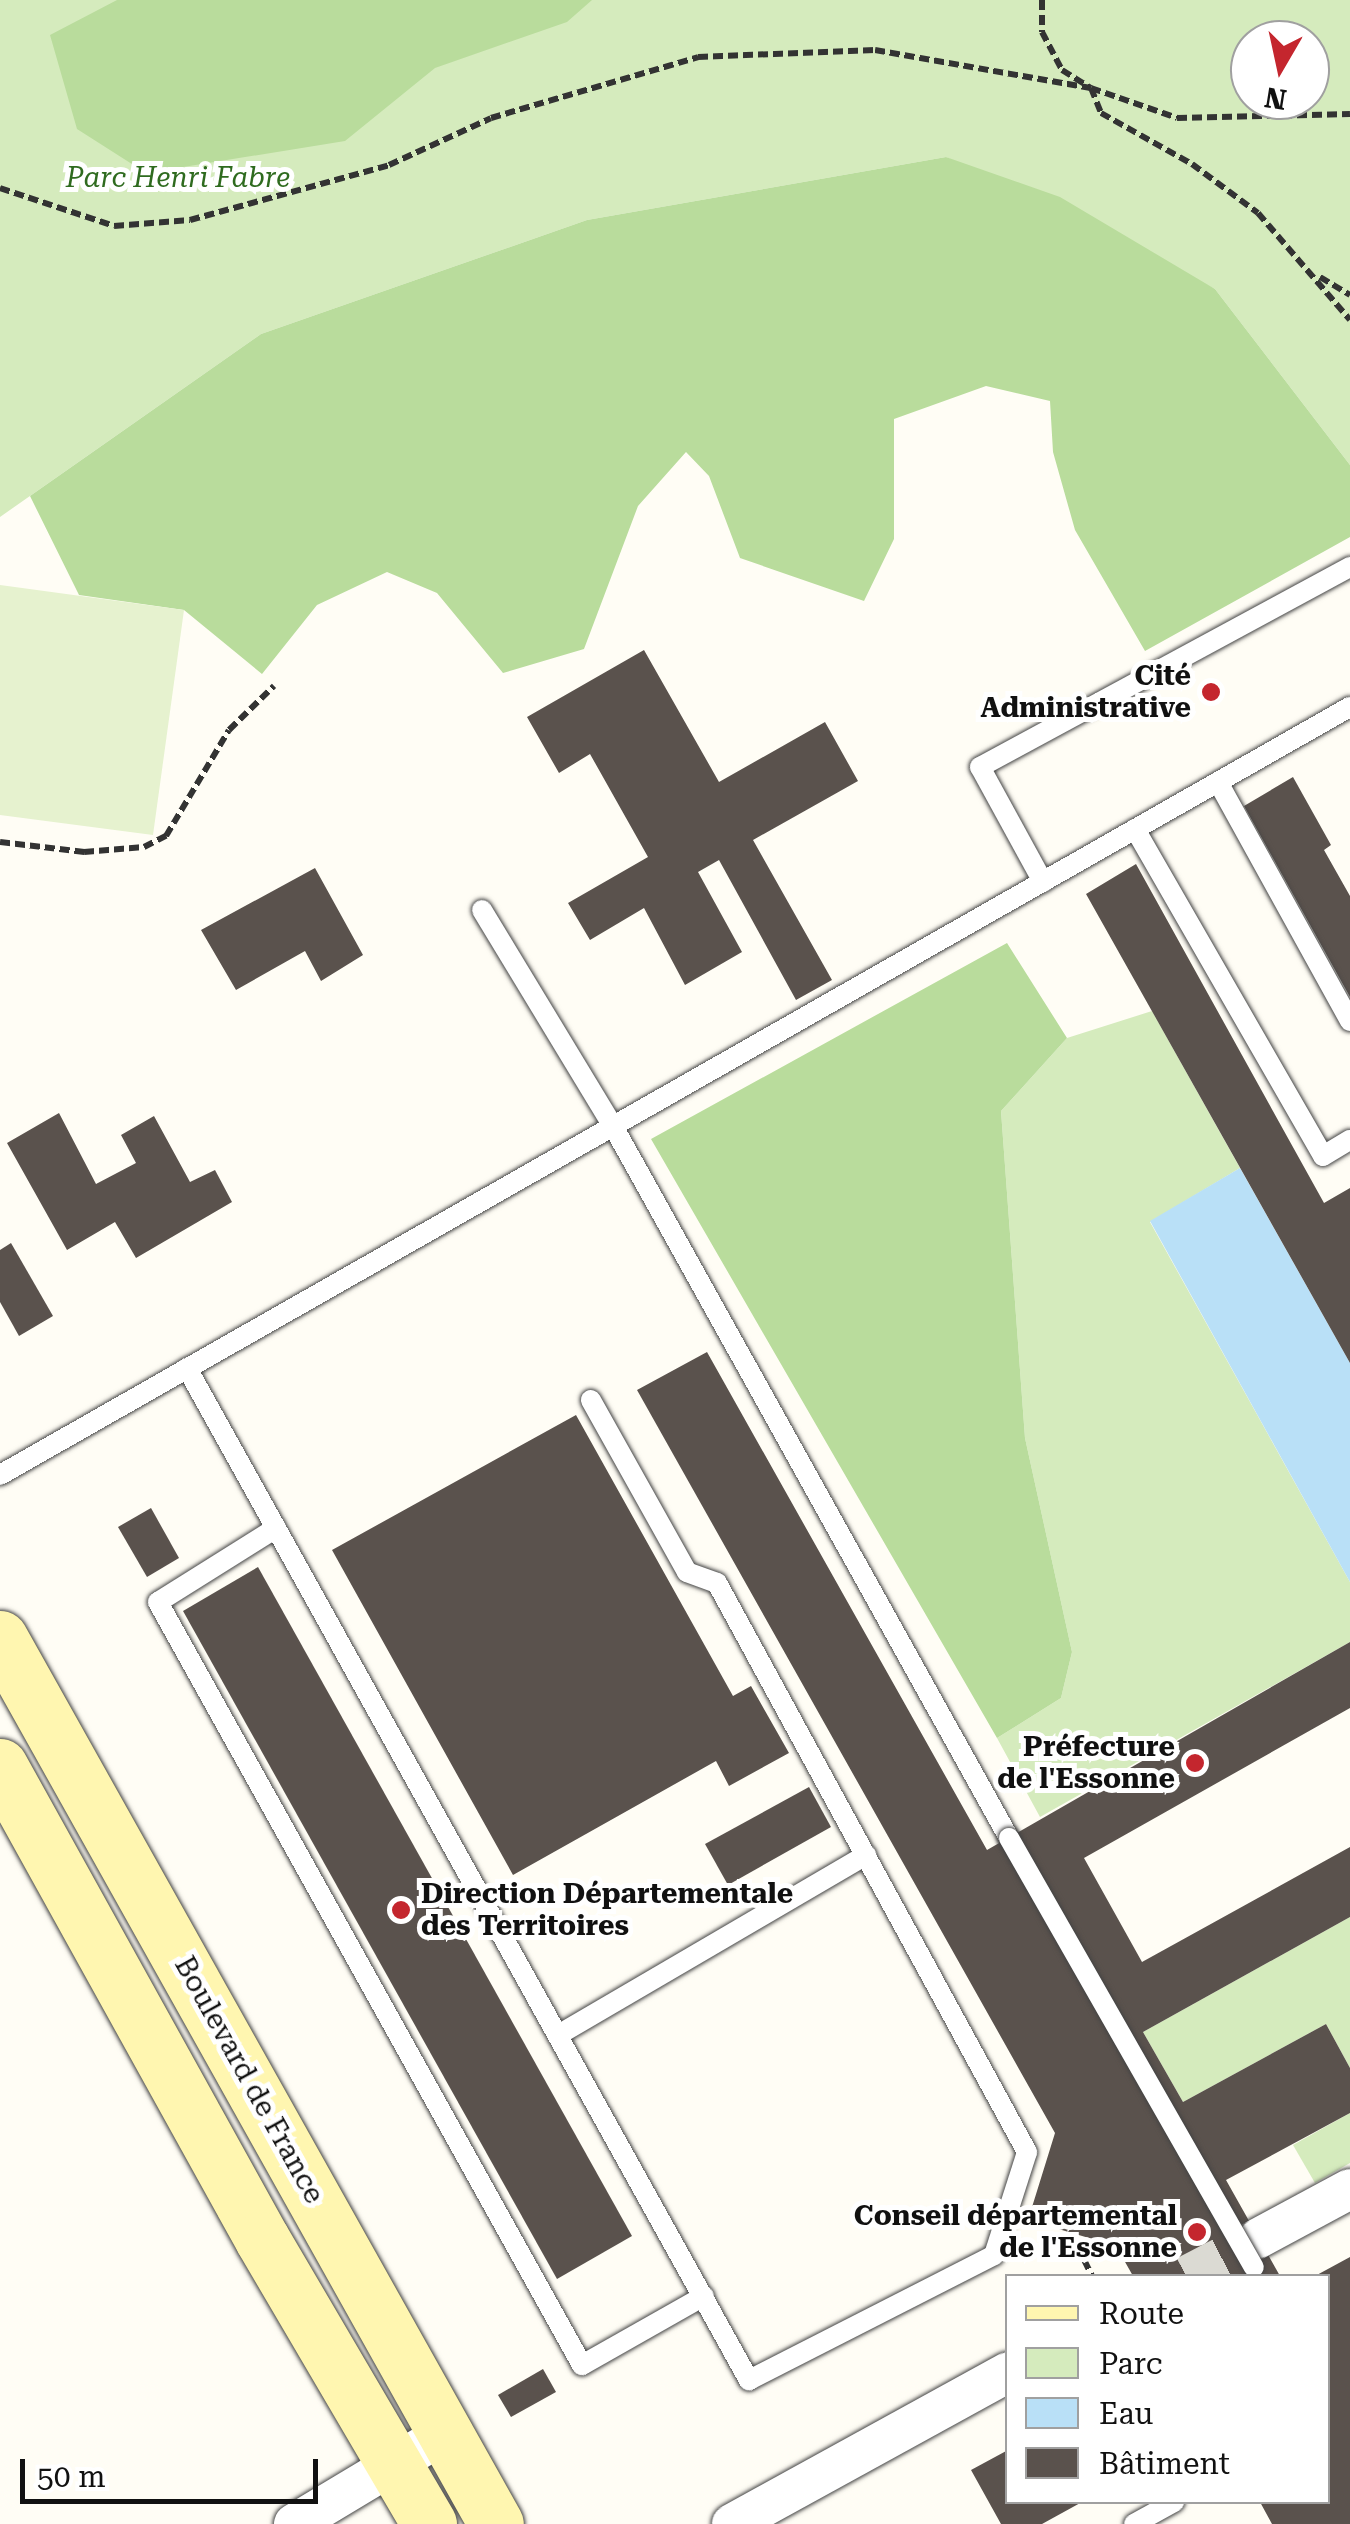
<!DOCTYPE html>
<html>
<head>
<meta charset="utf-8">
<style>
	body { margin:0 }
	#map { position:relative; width:1350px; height:2524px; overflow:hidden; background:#fffdf5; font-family:"Roboto Serif",serif }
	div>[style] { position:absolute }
	.green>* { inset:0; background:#d5ebbd }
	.forest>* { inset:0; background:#b9dc9c }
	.pitch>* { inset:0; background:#e6f2cf }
	.water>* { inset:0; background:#b9e0f7 }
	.building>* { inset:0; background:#5a524d }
	.street-tunnel>* { height:40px; margin-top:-20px; transform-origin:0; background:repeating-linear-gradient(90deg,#dbdad3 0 40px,transparent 0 60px) }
	.path>* { height:6px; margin-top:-3px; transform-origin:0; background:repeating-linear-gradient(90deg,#333 0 10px,transparent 0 15px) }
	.roads { filter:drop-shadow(0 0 2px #444) drop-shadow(0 0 2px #444) }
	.lane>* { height:20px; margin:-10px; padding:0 10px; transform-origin:10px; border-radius:10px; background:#fff }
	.street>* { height:40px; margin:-20px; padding:0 20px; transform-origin:20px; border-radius:20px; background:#fff }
	.secondary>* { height:55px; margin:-27.5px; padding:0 27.5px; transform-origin:27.5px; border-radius:27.5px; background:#fff6b0 }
	.bridges { filter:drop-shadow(0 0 2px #444) drop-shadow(0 0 2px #444) }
	.lane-bridge>* { height:20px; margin:-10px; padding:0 10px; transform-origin:10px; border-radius:10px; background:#fff }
	.dots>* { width:28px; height:28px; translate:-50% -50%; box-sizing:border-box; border:5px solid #fff; border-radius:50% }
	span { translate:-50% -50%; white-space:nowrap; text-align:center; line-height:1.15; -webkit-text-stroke:10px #fff; paint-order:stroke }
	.park-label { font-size:28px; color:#2f6b1f; font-style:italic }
	.poi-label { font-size:28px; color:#111; font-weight:700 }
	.right { translate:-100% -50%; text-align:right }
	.left { translate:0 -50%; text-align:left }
	.street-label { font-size:28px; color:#111 }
	.legend { position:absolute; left:1005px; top:2274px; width:325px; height:230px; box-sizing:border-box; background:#fff; border:2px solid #a0a0a0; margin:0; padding:12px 18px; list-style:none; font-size:30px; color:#111 }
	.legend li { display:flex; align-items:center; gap:20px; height:50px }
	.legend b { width:50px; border:2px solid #a0a0a0 }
	.north { position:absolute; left:1230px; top:20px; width:100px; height:100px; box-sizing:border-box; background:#fff; border:2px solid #a0a0a0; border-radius:50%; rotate:189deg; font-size:28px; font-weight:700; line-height:40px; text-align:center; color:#111 }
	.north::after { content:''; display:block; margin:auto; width:35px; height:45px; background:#c4262e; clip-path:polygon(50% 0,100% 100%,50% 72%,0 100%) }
	.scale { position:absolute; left:20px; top:2459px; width:298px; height:45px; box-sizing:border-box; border:5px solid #111; border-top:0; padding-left:12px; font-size:30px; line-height:35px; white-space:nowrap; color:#111; -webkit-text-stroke:8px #fff; paint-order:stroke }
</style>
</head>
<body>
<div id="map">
	<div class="green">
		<i style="clip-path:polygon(evenodd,0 0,1350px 0,1350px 465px,1215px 289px,946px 157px,587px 220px,261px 334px,0 517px,0 0,1250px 40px,1310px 40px,1310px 100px,1250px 100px,1250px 40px)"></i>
		<i style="clip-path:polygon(1152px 1011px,1240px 1168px,1150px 1222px,1350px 1582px,1350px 1642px,1040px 1817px,997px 1738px,1061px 1698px,1072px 1652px,1025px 1438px,1001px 1111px,1067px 1038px)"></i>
		<i style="clip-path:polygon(1350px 1917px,1350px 2068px,1326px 2024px,1183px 2102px,1143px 2032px)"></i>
		<i style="clip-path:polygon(1350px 2113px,1350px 2163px,1315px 2183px,1293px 2145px)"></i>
	</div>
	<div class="forest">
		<i style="clip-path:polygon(117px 0,592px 0,567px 22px,435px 68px,345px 141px,146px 173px,77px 129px,50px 35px)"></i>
		<i style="clip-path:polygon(946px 157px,1060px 197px,1215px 289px,1350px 465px,1350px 537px,1145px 651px,1075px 530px,1053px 452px,1050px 401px,986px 386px,894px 419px,894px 539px,864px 601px,740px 558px,709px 476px,686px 452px,638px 506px,584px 649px,503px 673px,437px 593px,387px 572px,317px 605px,262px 674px,184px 610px,79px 595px,30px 496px,261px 334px,587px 220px)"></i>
		<i style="clip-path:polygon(1007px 943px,1067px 1038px,1001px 1111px,1025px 1438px,1072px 1652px,1061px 1698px,997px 1738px,651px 1139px)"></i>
	</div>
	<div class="pitch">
		<i style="clip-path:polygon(0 585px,184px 610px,153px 835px,0 815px)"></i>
	</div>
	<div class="water">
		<i style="clip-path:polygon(1240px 1168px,1350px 1363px,1350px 1582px,1150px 1221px)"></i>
	</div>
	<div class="building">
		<i style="clip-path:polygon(644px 650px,719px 782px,825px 722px,858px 781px,753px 840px,832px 980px,796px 1000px,719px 860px,698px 872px,742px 952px,685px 985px,644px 908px,590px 940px,568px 903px,648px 857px,590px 754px,559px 773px,527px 717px)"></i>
		<i style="clip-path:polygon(1293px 777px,1331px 845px,1324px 850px,1350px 896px,1350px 997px,1244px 806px)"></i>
		<i style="clip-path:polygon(1136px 864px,1324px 1203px,1350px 1188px,1350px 1363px,1086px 894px)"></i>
		<i style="clip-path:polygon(315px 868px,363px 955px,321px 981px,305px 951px,236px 990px,201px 930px)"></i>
		<i style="clip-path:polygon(59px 1113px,96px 1184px,136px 1163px,121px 1135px,154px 1116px,190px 1182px,215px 1170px,232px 1202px,136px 1258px,115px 1222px,67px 1250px,7px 1143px)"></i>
		<i style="clip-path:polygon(11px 1243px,53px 1316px,19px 1336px,0 1302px,0 1250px)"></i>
		<i style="clip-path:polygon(707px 1352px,987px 1850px,1350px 1642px,1350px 1708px,1084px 1858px,1142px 1962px,1350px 1847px,1350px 1917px,1143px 2032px,1183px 2102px,1326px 2024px,1350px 2068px,1350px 2113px,1226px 2180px,1280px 2276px,1133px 2276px,1116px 2246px,1028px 2220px,1055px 2133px,637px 1390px)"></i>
		<i style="clip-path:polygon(576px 1415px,733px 1696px,751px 1686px,789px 1753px,729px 1786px,716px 1761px,513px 1875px,332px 1550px)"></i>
		<i style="clip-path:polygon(151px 1508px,179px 1558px,147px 1577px,118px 1527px)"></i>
		<i style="clip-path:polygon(258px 1567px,632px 2236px,557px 2279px,183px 1611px)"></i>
		<i style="clip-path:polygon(809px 1787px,831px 1827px,728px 1885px,705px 1844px)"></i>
		<i style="clip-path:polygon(1350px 2257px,1350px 2524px,1272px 2524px,1260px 2502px,1328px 2502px,1328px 2276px,1315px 2276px)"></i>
		<i style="clip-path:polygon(543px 2369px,556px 2392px,511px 2417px,498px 2395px)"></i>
		<i style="clip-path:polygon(1008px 2450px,1008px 2502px,1082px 2502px,1042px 2524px,1001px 2524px,971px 2470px)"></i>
	</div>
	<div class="street-tunnel">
		<i style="left:1186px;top:2276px;width:82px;rotate:-27.5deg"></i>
	</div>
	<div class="path">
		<i style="left:1042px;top:0;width:32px;rotate:90deg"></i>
		<i style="left:1042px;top:32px;width:43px;rotate:62.2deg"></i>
		<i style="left:1062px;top:70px;width:34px;rotate:32deg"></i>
		<i style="left:1091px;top:88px;width:91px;rotate:19.2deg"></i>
		<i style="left:1177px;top:118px;width:173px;rotate:-1.3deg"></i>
		<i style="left:0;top:188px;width:120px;rotate:18.4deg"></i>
		<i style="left:114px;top:226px;width:76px;rotate:-4.5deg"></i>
		<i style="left:190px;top:220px;width:206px;rotate:-15.4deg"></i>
		<i style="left:389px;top:165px;width:112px;rotate:-24.7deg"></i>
		<i style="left:491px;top:118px;width:216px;rotate:-16.4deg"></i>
		<i style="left:698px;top:57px;width:177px;rotate:-2.3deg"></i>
		<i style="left:875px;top:50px;width:219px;rotate:10deg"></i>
		<i style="left:1091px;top:88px;width:27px;rotate:68deg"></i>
		<i style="left:1101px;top:113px;width:104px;rotate:29.3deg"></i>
		<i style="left:1192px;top:164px;width:82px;rotate:36.6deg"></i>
		<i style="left:1258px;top:213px;width:141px;rotate:49.3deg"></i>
		<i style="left:1320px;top:277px;width:35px;rotate:31deg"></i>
		<i style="left:0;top:842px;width:85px;rotate:6.8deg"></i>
		<i style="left:84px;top:852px;width:60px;rotate:-4.8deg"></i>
		<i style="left:144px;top:847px;width:25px;rotate:-27deg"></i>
		<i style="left:166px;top:836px;width:123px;rotate:-59.3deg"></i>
		<i style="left:229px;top:730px;width:63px;rotate:-44.4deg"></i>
		<i style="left:1071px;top:2233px;width:48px;rotate:64deg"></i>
	</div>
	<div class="roads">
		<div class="lane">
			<i style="left:1218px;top:782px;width:273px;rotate:61.1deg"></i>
			<i style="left:1135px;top:829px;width:377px;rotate:60.1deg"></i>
			<i style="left:1323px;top:1156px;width:31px;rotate:-31deg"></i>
			<i style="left:1043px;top:882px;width:131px;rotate:-118.7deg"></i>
			<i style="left:980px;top:767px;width:421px;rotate:-28.4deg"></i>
			<i style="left:482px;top:910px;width:253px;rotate:58.8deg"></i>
			<i style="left:613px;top:1126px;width:815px;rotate:60.92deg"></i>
			<i style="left:187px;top:1368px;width:1158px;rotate:60.96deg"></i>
			<i style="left:749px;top:2380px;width:275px;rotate:-27deg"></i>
			<i style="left:994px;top:2255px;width:108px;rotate:-72.2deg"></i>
			<i style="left:1027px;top:2152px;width:648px;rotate:-118.58deg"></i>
			<i style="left:717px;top:1583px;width:32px;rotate:-160deg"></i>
			<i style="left:687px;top:1572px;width:197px;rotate:-119.2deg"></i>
			<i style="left:0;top:1475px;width:1553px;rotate:-29.64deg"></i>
			<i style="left:276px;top:1528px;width:139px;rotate:147.9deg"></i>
			<i style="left:158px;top:1602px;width:873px;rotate:60.94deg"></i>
			<i style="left:582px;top:2365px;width:140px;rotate:-29.5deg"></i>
			<i style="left:558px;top:2035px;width:357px;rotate:-30.3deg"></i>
			<i style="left:1134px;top:2524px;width:46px;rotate:-28.8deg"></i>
		</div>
		<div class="street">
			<i style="left:1259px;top:2238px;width:103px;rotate:-28.3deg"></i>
			<i style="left:294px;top:2524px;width:179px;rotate:-31deg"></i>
			<i style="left:732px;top:2524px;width:315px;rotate:-28.8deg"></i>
		</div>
		<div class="secondary">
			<i style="left:0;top:1638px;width:1015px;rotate:60.76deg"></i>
			<i style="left:0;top:1766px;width:541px;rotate:61.02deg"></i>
			<i style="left:262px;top:2239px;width:330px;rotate:59.6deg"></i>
		</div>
	</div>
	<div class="bridges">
		<div class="lane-bridge">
			<i style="left:1009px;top:1838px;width:494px;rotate:60.3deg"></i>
		</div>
	</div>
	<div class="dots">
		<i style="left:1211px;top:692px;background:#c4262e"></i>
		<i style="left:1195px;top:1763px;background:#c4262e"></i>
		<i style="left:401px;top:1910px;background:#c4262e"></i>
		<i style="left:1197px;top:2232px;background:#c4262e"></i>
	</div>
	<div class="park-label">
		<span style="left:178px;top:178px">Parc Henri Fabre</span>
	</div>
	<div class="poi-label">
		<span class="right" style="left:1191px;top:692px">Cité<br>Administrative</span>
		<span class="right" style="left:1175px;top:1763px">Préfecture<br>de l'Essonne</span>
		<span class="left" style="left:421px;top:1910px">Direction Départementale<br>des Territoires</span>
		<span class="right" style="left:1177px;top:2232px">Conseil départemental<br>de l'Essonne</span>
	</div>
	<div class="street-label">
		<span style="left:249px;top:2080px;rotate:61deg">Boulevard de France</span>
	</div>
	<ul class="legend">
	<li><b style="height:12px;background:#fff6b0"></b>Route</li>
	<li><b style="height:28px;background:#d5ebbd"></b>Parc</li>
	<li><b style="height:28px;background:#b9e0f7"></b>Eau</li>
	<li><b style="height:28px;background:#5a524d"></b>Bâtiment</li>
	</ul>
	<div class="north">N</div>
	<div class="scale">50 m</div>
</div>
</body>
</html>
